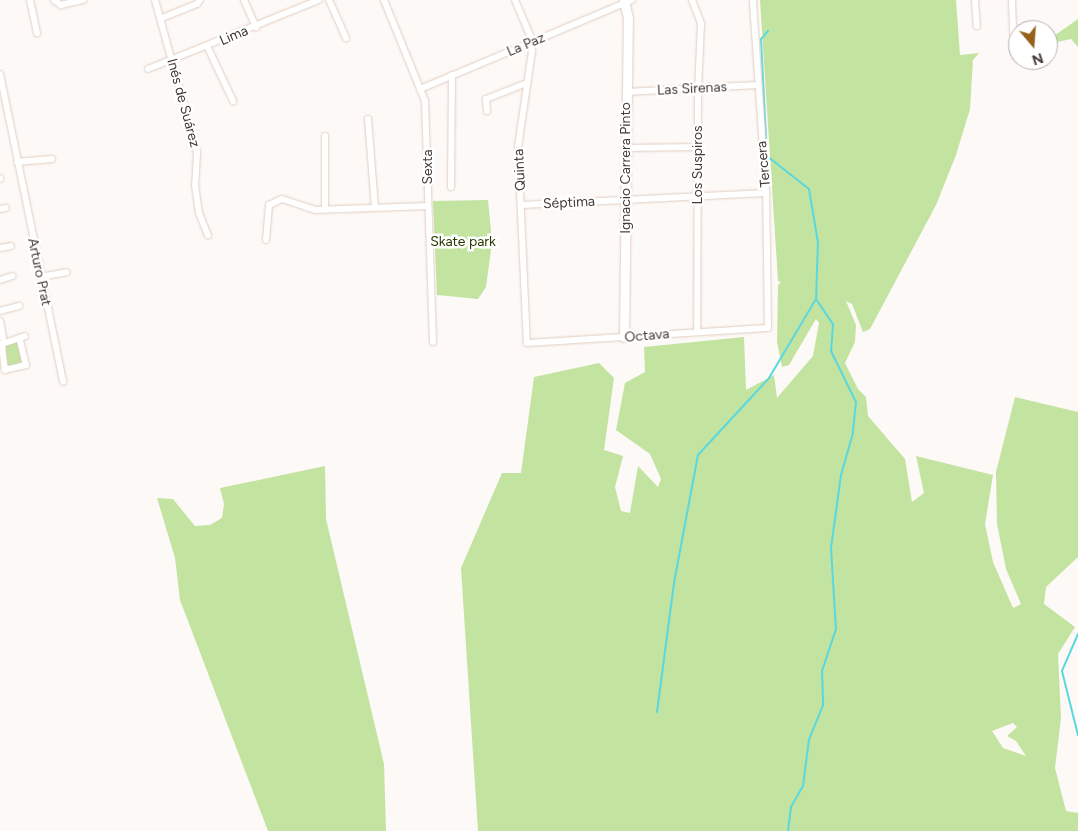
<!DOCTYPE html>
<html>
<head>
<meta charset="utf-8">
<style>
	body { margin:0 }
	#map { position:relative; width:1078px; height:831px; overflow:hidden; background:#fdf9f6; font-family:Figtree,sans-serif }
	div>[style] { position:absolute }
	.green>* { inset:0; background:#c3e3a0 }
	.stream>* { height:2px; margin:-1px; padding:0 1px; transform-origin:1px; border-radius:1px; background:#5ad8df }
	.roads { filter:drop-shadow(0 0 1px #e0cec1) drop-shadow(0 0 1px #e0cec1) }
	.street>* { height:6px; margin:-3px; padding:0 3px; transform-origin:3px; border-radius:3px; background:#fff }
	.secondary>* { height:9px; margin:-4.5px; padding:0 4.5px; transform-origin:4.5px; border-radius:4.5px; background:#fff }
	span { translate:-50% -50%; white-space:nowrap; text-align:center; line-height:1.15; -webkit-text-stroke:5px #fff; paint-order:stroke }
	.street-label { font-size:14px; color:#413a35 }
	.park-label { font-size:14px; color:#243a00 }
	.north { position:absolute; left:1008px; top:20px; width:50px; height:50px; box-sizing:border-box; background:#fff; border:1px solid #b3b0ae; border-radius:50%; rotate:162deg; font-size:14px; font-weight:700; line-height:20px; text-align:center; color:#413a35 }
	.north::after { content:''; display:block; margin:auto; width:18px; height:22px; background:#98611b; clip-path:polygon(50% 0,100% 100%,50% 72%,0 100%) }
</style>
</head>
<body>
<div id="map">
	<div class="green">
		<i style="clip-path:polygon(evenodd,760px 0,956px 0,960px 55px,979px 53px,973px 60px,970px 109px,956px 155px,936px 205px,870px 329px,863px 332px,852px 304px,846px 301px,856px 325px,855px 342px,845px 363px,858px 389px,866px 397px,868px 416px,905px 459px,912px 502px,924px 493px,916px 456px,993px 475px,985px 524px,993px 562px,1013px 608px,1021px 604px,1006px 569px,997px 524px,996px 472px,1015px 397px,1078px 412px,1078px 557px,1046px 587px,1044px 604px,1075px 627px,1058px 654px,1061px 718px,1055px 768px,1066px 811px,1078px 813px,1078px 831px,478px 831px,461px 568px,502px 473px,521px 473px,534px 377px,599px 363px,614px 378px,604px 450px,623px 456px,615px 487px,621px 511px,630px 513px,638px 466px,658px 487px,661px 479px,650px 454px,616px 430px,625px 383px,645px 372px,644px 347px,744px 337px,746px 390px,774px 375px,777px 398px,813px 356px,819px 323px,816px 319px,789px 365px,782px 367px,777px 342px,778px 285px,781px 282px,778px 281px,760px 0,1013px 723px,1017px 727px,1007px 736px,1016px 741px,1026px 756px,1003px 748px,992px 731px,1013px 723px)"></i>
		<i style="clip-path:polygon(1078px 19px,1078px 47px,1071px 39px,1053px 43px,1051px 38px)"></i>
		<i style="clip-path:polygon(488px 200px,492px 242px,486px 287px,478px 299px,437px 295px,433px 201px)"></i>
		<i style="clip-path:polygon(17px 342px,23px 364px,6px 368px,4px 346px)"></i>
		<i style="clip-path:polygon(325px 466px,326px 519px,384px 764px,386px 831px,268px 831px,180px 600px,175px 558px,157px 498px,173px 499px,195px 526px,210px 525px,222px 518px,224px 504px,220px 488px)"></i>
	</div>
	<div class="stream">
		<i style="left:768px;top:31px;width:11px;rotate:131deg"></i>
		<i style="left:761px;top:39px;width:117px;rotate:87.1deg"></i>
		<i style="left:767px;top:156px;width:53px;rotate:38.2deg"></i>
		<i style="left:809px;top:189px;width:55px;rotate:80.5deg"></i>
		<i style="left:818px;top:243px;width:56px;rotate:92deg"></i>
		<i style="left:816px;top:299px;width:30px;rotate:56deg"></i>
		<i style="left:833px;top:324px;width:27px;rotate:94deg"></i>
		<i style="left:831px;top:351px;width:57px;rotate:63.9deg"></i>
		<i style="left:856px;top:402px;width:31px;rotate:96deg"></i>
		<i style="left:853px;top:433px;width:44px;rotate:105.9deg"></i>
		<i style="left:841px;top:475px;width:74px;rotate:97.8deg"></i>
		<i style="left:831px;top:548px;width:81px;rotate:86.5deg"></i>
		<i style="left:836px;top:629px;width:44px;rotate:108.4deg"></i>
		<i style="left:822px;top:671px;width:34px;rotate:88deg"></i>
		<i style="left:823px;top:705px;width:37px;rotate:112deg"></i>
		<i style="left:809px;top:739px;width:47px;rotate:97.3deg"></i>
		<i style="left:803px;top:786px;width:24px;rotate:120deg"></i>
		<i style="left:791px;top:807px;width:24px;rotate:97deg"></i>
		<i style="left:1078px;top:634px;width:40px;rotate:113.4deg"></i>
		<i style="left:1062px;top:671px;width:66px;rotate:76deg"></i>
		<i style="left:657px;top:712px;width:130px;rotate:-82.5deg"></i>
		<i style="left:674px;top:583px;width:130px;rotate:-79.4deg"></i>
		<i style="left:698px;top:455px;width:105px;rotate:-47.3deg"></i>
		<i style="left:769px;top:378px;width:92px;rotate:-59.3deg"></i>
	</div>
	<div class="roads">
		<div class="street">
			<i style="left:30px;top:0;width:34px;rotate:78deg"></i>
			<i style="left:54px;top:0;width:9px;rotate:36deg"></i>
			<i style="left:61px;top:5px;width:23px;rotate:-13deg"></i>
			<i style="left:155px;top:0;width:158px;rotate:74.6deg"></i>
			<i style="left:197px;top:152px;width:33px;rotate:93deg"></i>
			<i style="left:195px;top:185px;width:28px;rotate:82deg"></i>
			<i style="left:199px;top:213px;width:24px;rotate:68deg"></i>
			<i style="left:244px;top:0;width:30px;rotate:66deg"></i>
			<i style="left:329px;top:0;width:42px;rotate:65.9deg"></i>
			<i style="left:384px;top:0;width:109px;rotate:67.9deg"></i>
			<i style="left:425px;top:101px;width:241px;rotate:88.1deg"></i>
			<i style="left:515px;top:0;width:38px;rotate:67deg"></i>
			<i style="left:530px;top:35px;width:16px;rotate:83deg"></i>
			<i style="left:532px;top:51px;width:97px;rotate:98.3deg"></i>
			<i style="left:518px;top:147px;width:196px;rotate:87.4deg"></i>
			<i style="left:527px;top:343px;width:241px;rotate:-3.6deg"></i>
			<i style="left:768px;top:328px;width:135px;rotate:-90.8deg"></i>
			<i style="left:766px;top:193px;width:193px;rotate:-93.9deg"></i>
			<i style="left:692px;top:0;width:26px;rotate:69deg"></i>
			<i style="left:701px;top:24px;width:65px;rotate:92.6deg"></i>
			<i style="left:698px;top:89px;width:243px;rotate:90.2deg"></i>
			<i style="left:975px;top:0;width:26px;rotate:86deg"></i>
			<i style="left:1012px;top:0;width:34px;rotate:88deg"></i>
			<i style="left:162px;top:18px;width:38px;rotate:-22deg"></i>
			<i style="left:197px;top:4px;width:5px;rotate:-53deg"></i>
			<i style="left:208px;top:48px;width:59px;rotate:64.7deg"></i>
			<i style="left:148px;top:69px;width:184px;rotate:-22deg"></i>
			<i style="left:0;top:74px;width:314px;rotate:78.4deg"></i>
			<i style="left:420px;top:89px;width:230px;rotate:-22.8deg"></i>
			<i style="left:626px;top:92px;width:131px;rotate:-3.1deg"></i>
			<i style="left:487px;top:111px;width:12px;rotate:-95deg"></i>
			<i style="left:486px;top:99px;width:44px;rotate:-21.3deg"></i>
			<i style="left:368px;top:119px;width:88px;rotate:85.5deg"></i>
			<i style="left:325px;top:136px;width:73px;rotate:90deg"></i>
			<i style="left:626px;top:148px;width:72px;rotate:-0.8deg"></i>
			<i style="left:17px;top:162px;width:35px;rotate:-5deg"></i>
			<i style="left:0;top:179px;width:1px;rotate:-90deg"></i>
			<i style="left:451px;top:187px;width:112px;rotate:-89.5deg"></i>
			<i style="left:522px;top:205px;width:244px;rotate:-2.8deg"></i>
			<i style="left:0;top:209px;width:6px;rotate:-9deg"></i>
			<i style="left:266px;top:240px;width:35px;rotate:-85deg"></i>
			<i style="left:269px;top:205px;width:14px;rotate:-25deg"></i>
			<i style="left:282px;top:199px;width:35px;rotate:18deg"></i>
			<i style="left:315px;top:210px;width:113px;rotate:-2deg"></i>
			<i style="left:0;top:248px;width:11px;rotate:-10deg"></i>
			<i style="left:40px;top:277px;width:27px;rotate:-10deg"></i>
			<i style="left:0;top:280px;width:13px;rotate:-18deg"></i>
			<i style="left:0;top:311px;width:20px;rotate:-15deg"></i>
			<i style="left:0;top:321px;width:22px;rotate:80deg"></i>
			<i style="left:20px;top:340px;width:26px;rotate:77deg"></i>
			<i style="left:26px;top:365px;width:22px;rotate:167deg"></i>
			<i style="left:5px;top:370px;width:26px;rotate:-97deg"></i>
			<i style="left:2px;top:344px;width:24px;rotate:-19deg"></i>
		</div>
		<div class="secondary">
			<i style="left:624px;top:337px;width:319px;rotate:-89.3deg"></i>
			<i style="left:628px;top:18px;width:18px;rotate:-103deg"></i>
		</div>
	</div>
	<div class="street-label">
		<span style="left:234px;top:36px;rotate:-23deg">Lima</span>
		<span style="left:526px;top:45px;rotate:-23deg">La Paz</span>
		<span style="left:692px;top:89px;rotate:-3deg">Las Sirenas</span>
		<span style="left:183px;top:103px;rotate:75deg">Inés de Suárez</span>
		<span style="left:764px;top:164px;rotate:-95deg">Tercera</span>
		<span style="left:698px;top:165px;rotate:-90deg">Los Suspiros</span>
		<span style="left:428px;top:167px;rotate:-90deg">Sexta</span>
		<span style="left:626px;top:168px;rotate:-90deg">Ignacio Carrera Pinto</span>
		<span style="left:520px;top:170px;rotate:-93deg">Quinta</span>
		<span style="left:569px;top:203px;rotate:-3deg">Séptima</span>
		<span style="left:39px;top:272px;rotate:78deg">Arturo Prat</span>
		<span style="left:647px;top:336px;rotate:-5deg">Octava</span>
	</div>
	<div class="park-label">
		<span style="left:463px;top:242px">Skate park</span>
	</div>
	<div class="north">N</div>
</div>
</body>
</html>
